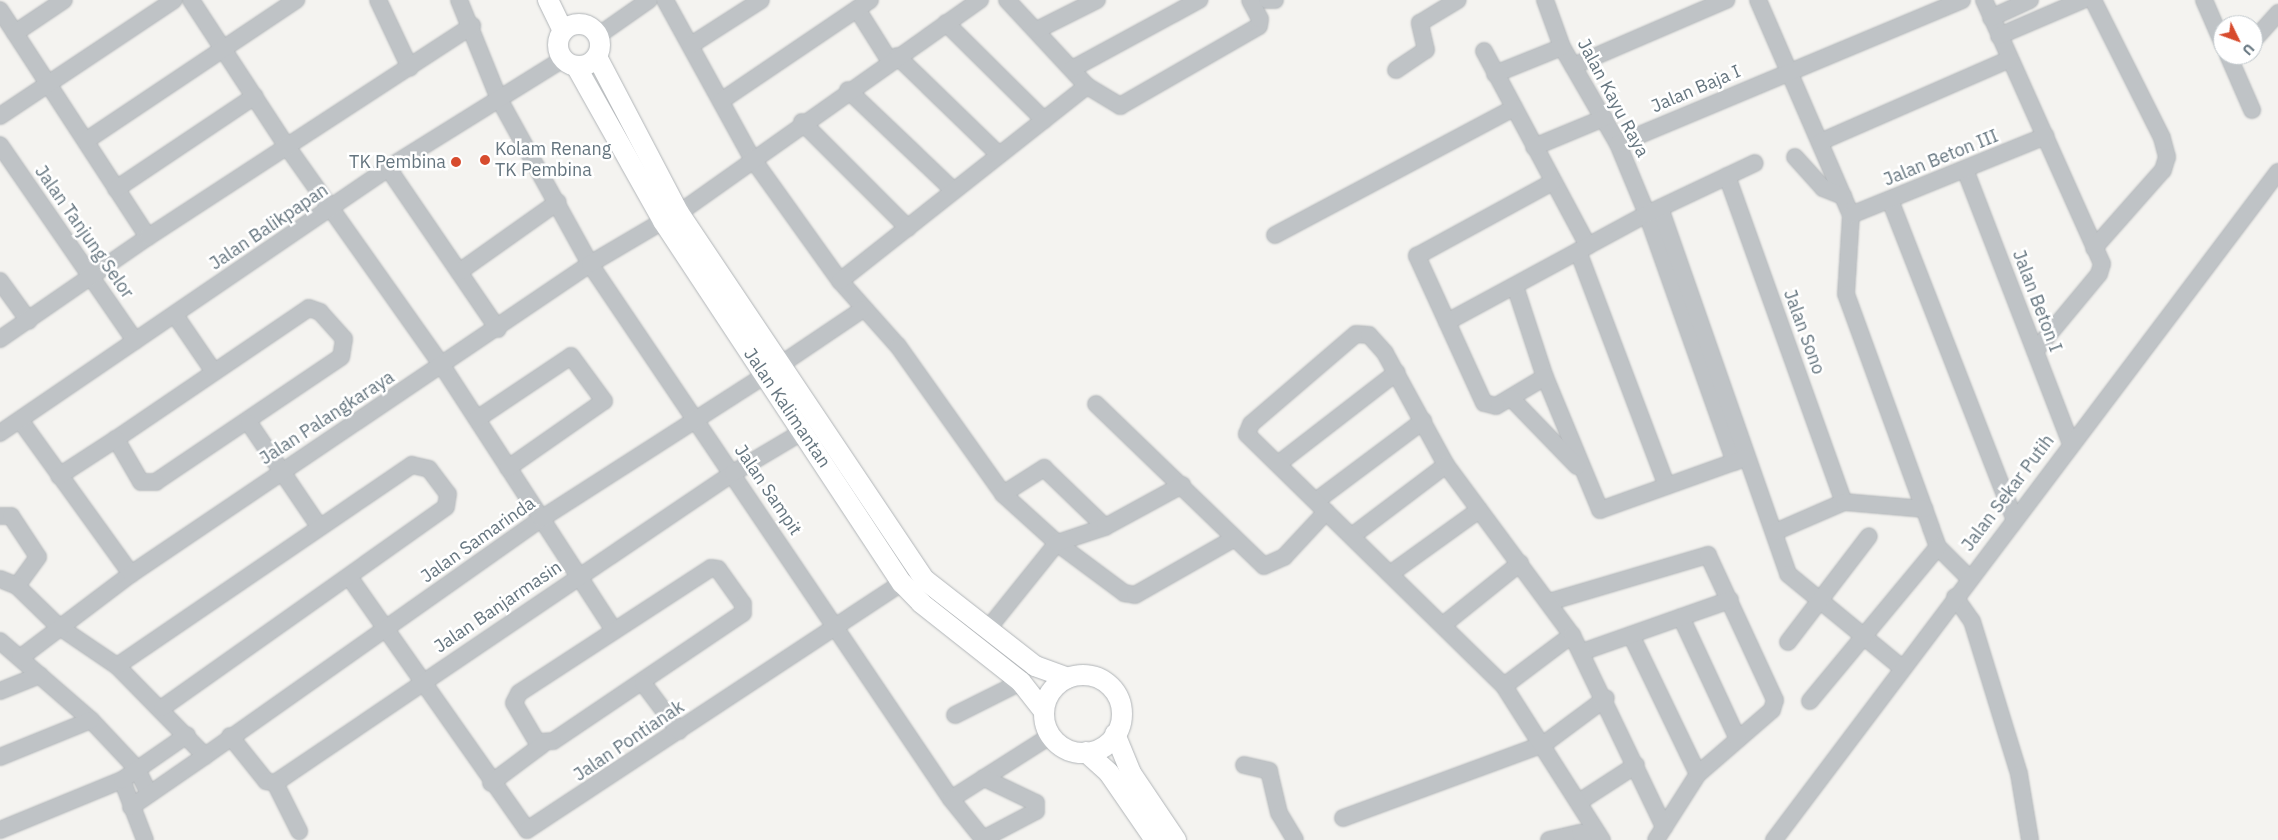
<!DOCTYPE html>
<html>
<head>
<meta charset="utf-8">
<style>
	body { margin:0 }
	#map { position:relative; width:2278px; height:840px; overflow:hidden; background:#f4f3f0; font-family:"IBM Plex Sans",sans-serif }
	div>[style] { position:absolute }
	.roads { filter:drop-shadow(0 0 1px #b1b5b8) drop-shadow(0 0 1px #b1b5b8) }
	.minor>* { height:16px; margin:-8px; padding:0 8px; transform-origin:8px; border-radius:8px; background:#bfc3c6 }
	.major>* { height:20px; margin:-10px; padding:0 10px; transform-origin:10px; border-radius:10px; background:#fff }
	.major>.ring { margin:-10px; padding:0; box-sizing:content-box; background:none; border:20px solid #fff; border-radius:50% }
	.dots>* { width:14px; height:14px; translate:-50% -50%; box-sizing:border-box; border:2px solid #fff; border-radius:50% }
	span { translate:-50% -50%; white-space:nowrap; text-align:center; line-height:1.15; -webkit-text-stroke:5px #fff; paint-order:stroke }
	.street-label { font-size:18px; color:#65757f }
	.poi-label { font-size:18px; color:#65757f }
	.left { translate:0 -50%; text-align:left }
	.right { translate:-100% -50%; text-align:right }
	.north { position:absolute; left:2213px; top:15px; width:50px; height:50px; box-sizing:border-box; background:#fff; border:1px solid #c1c8cc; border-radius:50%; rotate:132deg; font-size:14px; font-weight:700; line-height:20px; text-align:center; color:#65757f }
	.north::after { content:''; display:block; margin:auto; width:18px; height:22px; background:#d74b2d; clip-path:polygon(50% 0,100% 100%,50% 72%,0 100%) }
</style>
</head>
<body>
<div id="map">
	<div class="roads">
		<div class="minor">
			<i style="left:191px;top:0;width:177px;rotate:56.8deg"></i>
			<i style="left:288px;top:148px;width:268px;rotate:54.7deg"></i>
			<i style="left:443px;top:367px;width:314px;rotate:57deg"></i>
			<i style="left:378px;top:0;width:75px;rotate:64.8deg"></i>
			<i style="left:459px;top:0;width:107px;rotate:68deg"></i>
			<i style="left:499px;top:99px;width:188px;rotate:61.1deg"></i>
			<i style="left:590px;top:264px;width:645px;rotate:55.99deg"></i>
			<i style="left:951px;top:799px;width:117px;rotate:-32.5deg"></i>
			<i style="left:665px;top:0;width:180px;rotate:61.2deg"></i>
			<i style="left:752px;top:158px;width:151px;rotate:54.4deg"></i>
			<i style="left:840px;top:281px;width:87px;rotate:48.3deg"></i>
			<i style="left:898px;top:346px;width:181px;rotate:54.6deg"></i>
			<i style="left:1003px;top:494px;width:73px;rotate:42.2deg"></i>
			<i style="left:1057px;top:543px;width:84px;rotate:36.7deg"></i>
			<i style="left:1124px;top:593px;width:11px;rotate:10deg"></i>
			<i style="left:1135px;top:595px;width:113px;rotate:-29.7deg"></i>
			<i style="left:1007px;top:0;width:117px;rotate:47.1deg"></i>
			<i style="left:1087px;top:86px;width:39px;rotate:31deg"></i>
			<i style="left:1120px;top:106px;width:160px;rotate:-29.9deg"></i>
			<i style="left:1259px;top:26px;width:7px;rotate:-82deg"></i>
			<i style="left:1260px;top:19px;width:21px;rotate:-118deg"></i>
			<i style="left:1267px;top:0;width:8px"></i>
			<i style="left:1545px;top:0;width:50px;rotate:70.1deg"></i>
			<i style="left:1562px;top:47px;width:112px;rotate:60deg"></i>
			<i style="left:1618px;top:144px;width:76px;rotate:67.5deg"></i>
			<i style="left:1647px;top:214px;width:263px;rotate:70.5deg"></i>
			<i style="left:1758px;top:0;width:234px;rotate:66.6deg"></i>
			<i style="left:1851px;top:215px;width:79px;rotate:93.6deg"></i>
			<i style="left:1846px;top:294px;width:249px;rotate:70deg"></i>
			<i style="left:1931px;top:528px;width:20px;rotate:70deg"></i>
			<i style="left:1938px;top:547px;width:44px;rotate:45deg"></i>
			<i style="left:1984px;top:0;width:289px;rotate:65.9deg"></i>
			<i style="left:2102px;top:264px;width:10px;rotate:107deg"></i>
			<i style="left:2099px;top:274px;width:100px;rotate:129.7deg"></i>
			<i style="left:2093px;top:0;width:154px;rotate:63.4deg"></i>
			<i style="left:2162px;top:138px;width:20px;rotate:75deg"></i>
			<i style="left:2167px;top:157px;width:14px;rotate:107deg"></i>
			<i style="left:2163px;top:170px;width:104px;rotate:131.5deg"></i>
			<i style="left:2204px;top:0;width:48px;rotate:66.6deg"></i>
			<i style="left:857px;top:9px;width:60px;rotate:57.9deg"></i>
			<i style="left:0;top:10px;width:271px;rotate:56.9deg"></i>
			<i style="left:1991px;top:18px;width:43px;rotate:-24.8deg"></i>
			<i style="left:946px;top:23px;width:138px;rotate:44.7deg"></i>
			<i style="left:1037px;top:30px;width:67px;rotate:-26.6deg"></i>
			<i style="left:15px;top:33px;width:59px;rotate:-34deg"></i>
			<i style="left:599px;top:35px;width:61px;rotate:-35deg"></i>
			<i style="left:1999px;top:36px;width:91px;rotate:-23.2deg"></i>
			<i style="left:2253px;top:41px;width:38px;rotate:-48deg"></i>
			<i style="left:691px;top:45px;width:83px;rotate:-32.7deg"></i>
			<i style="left:1484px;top:51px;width:221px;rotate:61.9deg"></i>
			<i style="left:2228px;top:55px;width:60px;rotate:66.4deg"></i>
			<i style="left:897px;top:56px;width:142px;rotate:44.1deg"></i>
			<i style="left:1573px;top:66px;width:167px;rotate:-23.3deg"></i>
			<i style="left:1072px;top:69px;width:145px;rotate:-28.5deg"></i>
			<i style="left:1396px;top:70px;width:36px;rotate:-34deg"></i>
			<i style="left:1426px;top:50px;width:28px;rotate:-103deg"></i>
			<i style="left:1420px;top:23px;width:44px;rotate:-31.2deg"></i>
			<i style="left:1495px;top:74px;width:72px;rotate:-21.9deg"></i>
			<i style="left:848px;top:90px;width:146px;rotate:43.6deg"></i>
			<i style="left:721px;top:101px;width:180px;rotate:-34.1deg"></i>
			<i style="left:0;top:116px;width:209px;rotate:-33.7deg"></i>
			<i style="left:802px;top:122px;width:150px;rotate:45deg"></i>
			<i style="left:87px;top:140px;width:252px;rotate:-33.8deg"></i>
			<i style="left:1820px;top:142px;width:207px;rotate:-23.6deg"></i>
			<i style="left:1618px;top:144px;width:373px;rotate:-22.7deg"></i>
			<i style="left:0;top:145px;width:238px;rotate:55.4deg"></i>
			<i style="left:1534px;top:147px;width:76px;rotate:-22.5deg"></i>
			<i style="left:1795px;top:157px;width:42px;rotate:47.9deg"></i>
			<i style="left:1823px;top:188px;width:22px;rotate:22deg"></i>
			<i style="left:388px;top:168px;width:195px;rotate:55.7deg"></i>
			<i style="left:1966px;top:172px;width:292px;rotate:68.9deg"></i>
			<i style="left:1727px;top:176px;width:346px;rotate:70.3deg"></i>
			<i style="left:116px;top:189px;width:167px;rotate:-33.8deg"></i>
			<i style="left:1890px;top:200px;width:341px;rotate:68.7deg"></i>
			<i style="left:1660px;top:208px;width:388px;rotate:70.7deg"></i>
			<i style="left:1788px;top:574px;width:148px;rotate:39.5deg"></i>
			<i style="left:679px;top:213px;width:369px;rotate:-35.3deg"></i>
			<i style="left:1851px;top:215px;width:210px;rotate:-22.1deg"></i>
			<i style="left:1275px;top:235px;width:271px;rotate:-28deg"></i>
			<i style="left:1578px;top:251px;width:251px;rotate:69.3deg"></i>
			<i style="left:459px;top:272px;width:121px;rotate:-35.3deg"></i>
			<i style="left:0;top:281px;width:49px;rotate:54.1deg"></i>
			<i style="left:840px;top:281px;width:315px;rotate:-38.3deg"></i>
			<i style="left:1515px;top:286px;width:96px;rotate:71.8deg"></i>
			<i style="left:1545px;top:377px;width:144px;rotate:67.5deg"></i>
			<i style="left:1600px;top:510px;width:154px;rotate:-19.7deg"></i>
			<i style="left:309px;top:308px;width:12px;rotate:20deg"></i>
			<i style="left:320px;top:312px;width:36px;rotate:48deg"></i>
			<i style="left:344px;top:339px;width:18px;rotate:99deg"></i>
			<i style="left:341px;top:357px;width:223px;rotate:146deg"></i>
			<i style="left:156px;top:482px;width:15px;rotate:180deg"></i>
			<i style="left:141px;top:482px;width:50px;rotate:-120.2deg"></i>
			<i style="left:116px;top:439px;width:233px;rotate:-34.2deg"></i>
			<i style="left:175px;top:315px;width:69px;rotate:55.6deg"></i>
			<i style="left:1447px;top:322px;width:227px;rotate:-28.4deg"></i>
			<i style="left:1647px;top:214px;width:119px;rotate:-25.3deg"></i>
			<i style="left:0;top:339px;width:180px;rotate:-34.6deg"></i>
			<i style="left:148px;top:237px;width:387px;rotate:-33.1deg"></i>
			<i style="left:780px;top:365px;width:100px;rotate:-34deg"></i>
			<i style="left:1545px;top:377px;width:57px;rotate:149.4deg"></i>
			<i style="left:1496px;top:406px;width:12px;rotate:-166deg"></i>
			<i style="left:1484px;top:403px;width:162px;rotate:-114.5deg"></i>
			<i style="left:1417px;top:256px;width:155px;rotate:-28.6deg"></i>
			<i style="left:1511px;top:398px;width:95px;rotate:45.9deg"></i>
			<i style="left:1096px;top:404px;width:233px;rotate:44deg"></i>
			<i style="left:1264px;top:566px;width:22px;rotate:-24deg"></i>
			<i style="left:1284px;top:557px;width:62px;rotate:-47deg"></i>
			<i style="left:477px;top:419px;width:113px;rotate:-33.8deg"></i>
			<i style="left:571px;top:356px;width:56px;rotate:53.7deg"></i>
			<i style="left:604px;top:401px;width:117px;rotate:145.1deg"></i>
			<i style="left:20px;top:420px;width:190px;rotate:54.2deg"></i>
			<i style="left:249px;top:423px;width:123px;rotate:55.9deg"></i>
			<i style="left:0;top:433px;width:470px;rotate:-34.3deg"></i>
			<i style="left:388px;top:168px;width:206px;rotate:-31.9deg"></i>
			<i style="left:1278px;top:464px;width:150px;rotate:-37.7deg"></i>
			<i style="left:59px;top:476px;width:68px;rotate:-33deg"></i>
			<i style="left:1003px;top:494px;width:49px;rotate:-32.4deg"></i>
			<i style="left:1044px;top:468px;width:85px;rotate:44deg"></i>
			<i style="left:1316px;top:501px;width:134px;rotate:-36.8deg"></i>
			<i style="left:0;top:516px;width:11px"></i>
			<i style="left:11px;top:516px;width:49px;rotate:56.6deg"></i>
			<i style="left:38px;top:557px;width:36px;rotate:126deg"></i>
			<i style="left:1775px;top:532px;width:75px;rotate:-23.5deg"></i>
			<i style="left:1844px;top:502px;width:81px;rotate:4.9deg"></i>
			<i style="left:1352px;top:536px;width:118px;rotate:-37.1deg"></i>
			<i style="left:711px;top:568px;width:7px;rotate:8deg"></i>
			<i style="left:718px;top:569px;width:43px;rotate:54.5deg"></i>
			<i style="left:743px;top:604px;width:9px;rotate:90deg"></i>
			<i style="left:743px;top:613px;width:229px;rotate:146deg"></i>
			<i style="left:553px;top:741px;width:16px;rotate:176deg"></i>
			<i style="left:537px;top:742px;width:45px;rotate:-120.5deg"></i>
			<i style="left:514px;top:703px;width:11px;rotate:-63deg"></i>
			<i style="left:519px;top:693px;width:229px;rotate:-33.1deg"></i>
			<i style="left:1390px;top:574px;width:110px;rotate:-35.7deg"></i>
			<i style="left:350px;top:578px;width:308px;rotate:54.9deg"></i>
			<i style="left:527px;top:830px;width:449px;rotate:-33.4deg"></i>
			<i style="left:0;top:579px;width:18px;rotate:22deg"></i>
			<i style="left:17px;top:586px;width:57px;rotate:44.3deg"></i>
			<i style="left:58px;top:626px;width:71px;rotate:34.1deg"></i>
			<i style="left:117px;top:666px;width:126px;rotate:45.6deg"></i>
			<i style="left:205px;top:756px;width:411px;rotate:-35.2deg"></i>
			<i style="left:541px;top:519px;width:266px;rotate:-32.7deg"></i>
			<i style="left:1955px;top:597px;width:29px;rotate:55deg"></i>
			<i style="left:1972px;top:621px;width:160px;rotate:72.9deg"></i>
			<i style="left:2019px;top:774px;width:67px;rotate:80.5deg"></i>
			<i style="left:1549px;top:602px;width:166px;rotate:-16.5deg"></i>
			<i style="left:1708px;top:555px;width:160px;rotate:65.2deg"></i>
			<i style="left:1775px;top:700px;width:10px;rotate:107deg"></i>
			<i style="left:1772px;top:710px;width:98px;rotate:139.1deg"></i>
			<i style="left:1698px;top:774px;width:78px;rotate:122.5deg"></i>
			<i style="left:1681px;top:617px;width:135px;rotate:65deg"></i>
			<i style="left:1443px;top:625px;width:99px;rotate:-38.8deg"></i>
			<i style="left:987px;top:630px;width:112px;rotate:-51.2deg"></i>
			<i style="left:1057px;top:543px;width:51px;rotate:-18.4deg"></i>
			<i style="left:1105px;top:527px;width:88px;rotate:-28.6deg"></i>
			<i style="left:1631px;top:635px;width:154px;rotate:64.3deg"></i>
			<i style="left:0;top:641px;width:121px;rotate:41deg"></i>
			<i style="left:91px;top:720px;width:67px;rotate:46.8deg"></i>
			<i style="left:137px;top:769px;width:25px;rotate:64deg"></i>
			<i style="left:1788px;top:642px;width:133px;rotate:-52.6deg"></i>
			<i style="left:1582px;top:652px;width:157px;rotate:-19.4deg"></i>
			<i style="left:20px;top:658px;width:139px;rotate:-37.1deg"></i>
			<i style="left:131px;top:574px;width:554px;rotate:-34.03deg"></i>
			<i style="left:590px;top:264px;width:85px;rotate:-30.5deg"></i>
			<i style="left:117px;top:666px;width:357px;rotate:-34.3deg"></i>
			<i style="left:412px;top:465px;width:17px;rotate:13deg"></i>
			<i style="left:429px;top:469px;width:31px;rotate:53deg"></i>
			<i style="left:448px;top:494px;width:13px;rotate:99deg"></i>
			<i style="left:446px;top:507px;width:348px;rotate:144.7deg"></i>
			<i style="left:643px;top:683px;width:60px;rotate:53.1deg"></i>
			<i style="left:1504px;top:686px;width:85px;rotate:-36.9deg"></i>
			<i style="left:0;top:691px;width:43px;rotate:-21.8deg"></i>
			<i style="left:1810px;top:701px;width:200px;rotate:-50.3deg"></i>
			<i style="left:955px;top:715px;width:74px;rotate:-26.6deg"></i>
			<i style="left:230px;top:736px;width:58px;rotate:51.3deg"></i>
			<i style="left:266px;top:781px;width:9px;rotate:13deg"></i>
			<i style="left:275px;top:783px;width:553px;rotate:-34.09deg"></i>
			<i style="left:733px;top:473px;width:80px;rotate:-30.7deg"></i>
			<i style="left:0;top:757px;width:98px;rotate:-22.1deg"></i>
			<i style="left:1244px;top:765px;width:26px;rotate:13deg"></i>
			<i style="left:1269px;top:771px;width:43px;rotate:76.6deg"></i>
			<i style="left:1279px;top:813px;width:31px;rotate:59deg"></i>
			<i style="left:122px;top:780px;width:64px;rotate:69deg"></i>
			<i style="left:275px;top:783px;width:54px;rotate:63.4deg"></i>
			<i style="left:491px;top:783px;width:64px;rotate:-36.7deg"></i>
			<i style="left:951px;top:799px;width:51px;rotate:51.3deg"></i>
			<i style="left:983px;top:839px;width:60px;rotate:-27.8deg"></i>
			<i style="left:1036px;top:811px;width:8px;rotate:-90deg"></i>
			<i style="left:1036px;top:803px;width:58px;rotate:-154.3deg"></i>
			<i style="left:1579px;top:802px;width:68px;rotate:-33deg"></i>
			<i style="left:131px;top:807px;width:90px;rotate:-34.6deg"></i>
			<i style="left:1343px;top:818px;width:214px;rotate:-20.2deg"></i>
			<i style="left:1544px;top:744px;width:77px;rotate:-36.6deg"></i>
			<i style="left:0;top:830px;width:132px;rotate:-22.3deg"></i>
			<i style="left:122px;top:780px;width:79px;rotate:-34.7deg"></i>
			<i style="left:1549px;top:840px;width:32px;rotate:-13deg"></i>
			<i style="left:1580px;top:833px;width:9px;rotate:49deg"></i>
			<i style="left:1602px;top:840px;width:183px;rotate:-122.5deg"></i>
			<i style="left:1504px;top:686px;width:360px;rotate:-135.6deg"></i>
			<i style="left:1247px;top:434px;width:11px;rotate:-68deg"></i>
			<i style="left:1251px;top:424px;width:138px;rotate:-40.6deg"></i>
			<i style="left:1356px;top:334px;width:13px;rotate:4deg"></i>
			<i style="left:1369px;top:335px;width:24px;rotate:48deg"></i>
			<i style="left:1385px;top:353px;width:128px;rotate:61.4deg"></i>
			<i style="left:1446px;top:465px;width:212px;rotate:53.5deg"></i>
			<i style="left:1572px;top:635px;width:213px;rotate:64.4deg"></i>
			<i style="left:1774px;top:840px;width:837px;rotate:-52.97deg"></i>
		</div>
		<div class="major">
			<i style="left:548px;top:0;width:34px;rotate:64deg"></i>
			<i class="ring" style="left:558px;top:24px;width:22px;height:22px"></i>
			<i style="left:597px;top:57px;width:176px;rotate:62.3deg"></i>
			<i style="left:679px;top:213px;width:442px;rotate:56.2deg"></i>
			<i style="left:925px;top:580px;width:140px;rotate:38deg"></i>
			<i style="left:1035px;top:666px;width:35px;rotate:20deg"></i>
			<i style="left:576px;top:66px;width:178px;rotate:60.7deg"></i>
			<i style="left:663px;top:221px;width:434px;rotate:56.6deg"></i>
			<i style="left:902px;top:583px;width:28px;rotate:46deg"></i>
			<i style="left:921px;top:603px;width:127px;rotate:38.3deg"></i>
			<i style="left:1021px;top:682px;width:37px;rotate:52deg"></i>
			<i class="ring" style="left:1044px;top:675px;width:58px;height:58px"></i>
			<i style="left:1115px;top:734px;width:42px;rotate:67.7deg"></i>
			<i style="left:1131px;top:773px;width:81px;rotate:56.1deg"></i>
			<i style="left:1086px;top:752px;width:31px;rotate:42deg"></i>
			<i style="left:1109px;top:773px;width:81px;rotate:55.5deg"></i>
		</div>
	</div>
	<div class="dots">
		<i style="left:485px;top:160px;background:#d74b2d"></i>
		<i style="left:456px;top:162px;background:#d74b2d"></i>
	</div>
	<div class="street-label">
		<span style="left:1696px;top:89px;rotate:-23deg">Jalan Baja I</span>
		<span style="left:1613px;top:98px;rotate:62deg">Jalan Kayu Raya</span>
		<span style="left:1941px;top:158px;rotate:-22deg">Jalan Beton III</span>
		<span style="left:269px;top:227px;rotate:-34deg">Jalan Balikpapan</span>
		<span style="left:84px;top:232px;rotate:55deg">Jalan Tanjung Selor</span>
		<span style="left:2037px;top:301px;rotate:69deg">Jalan Beton I</span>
		<span style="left:1804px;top:332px;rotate:70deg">Jalan Sono</span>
		<span style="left:787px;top:408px;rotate:56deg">Jalan Kalimantan</span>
		<span style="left:327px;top:418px;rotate:-33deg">Jalan Palangkaraya</span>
		<span style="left:768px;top:490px;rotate:56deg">Jalan Sampit</span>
		<span style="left:2008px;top:493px;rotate:-53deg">Jalan Sekar Putih</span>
		<span style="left:478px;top:540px;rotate:-35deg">Jalan Samarinda</span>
		<span style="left:498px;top:607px;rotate:-34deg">Jalan Banjarmasin</span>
		<span style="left:629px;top:741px;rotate:-34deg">Jalan Pontianak</span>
	</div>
	<div class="poi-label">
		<span class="left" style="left:495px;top:160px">Kolam Renang<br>TK Pembina</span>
		<span class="right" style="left:446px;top:162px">TK Pembina</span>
	</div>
	<div class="north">U</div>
</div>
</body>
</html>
